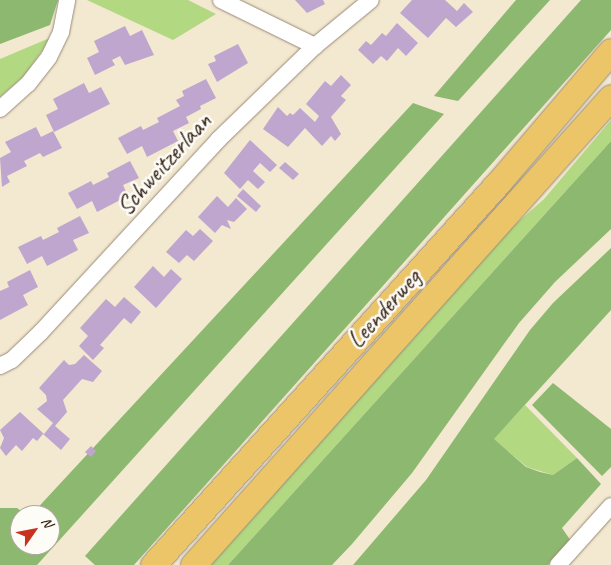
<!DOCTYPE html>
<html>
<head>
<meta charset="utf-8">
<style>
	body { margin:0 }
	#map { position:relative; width:611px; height:565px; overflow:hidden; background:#f3e8d0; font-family:Caveat,sans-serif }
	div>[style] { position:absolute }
	.green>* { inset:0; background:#b2d882 }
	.forest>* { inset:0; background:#8db870 }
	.building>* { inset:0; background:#bfa6ce }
	.roads { filter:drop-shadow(0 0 1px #978977) drop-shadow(0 0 1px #978977) }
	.street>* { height:16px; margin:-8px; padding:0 8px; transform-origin:8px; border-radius:8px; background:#fff }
	.primary>* { height:25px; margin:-12.5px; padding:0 12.5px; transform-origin:12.5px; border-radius:12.5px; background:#edc569 }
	span { translate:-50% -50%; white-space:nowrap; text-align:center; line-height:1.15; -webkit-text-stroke:5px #fdfcf7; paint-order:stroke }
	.street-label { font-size:25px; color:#3b2a1e }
	.north { position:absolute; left:10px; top:505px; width:50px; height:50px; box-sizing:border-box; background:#fdfcf7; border:1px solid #afa8a0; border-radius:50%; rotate:57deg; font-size:14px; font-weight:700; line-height:20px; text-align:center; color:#3b2a1e }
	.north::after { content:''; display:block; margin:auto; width:18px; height:22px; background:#c8321e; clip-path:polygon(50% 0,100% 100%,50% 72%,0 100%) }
</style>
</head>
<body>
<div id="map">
	<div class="green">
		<i style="clip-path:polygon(87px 0,188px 0,216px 14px,173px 40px)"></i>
		<i style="clip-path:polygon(52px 37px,24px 76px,0 97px,0 59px)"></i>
		<i style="clip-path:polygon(611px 120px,611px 141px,228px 565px,205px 565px,510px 229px,544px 199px)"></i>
		<i style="clip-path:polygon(525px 405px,577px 458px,553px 475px,527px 467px,493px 439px)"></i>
	</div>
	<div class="forest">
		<i style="clip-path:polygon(0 0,58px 0,50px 25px,0 44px)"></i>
		<i style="clip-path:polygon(516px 0,550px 0,458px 101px,434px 96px)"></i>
		<i style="clip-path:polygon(581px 0,611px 0,611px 30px,134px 565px,95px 565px,85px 556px)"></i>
		<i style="clip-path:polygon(413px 103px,444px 114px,37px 565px,0 565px,0 508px,17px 508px,27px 515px,20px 515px,20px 545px,50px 545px,50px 515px,31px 515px)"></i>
		<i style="clip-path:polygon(611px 141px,611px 229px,555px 282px,519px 323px,412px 473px,352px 544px,332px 565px,228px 565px)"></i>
		<i style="clip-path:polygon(611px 248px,611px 310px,494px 439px,526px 467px,540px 472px,553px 475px,577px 458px,601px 484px,562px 528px,571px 541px,548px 565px,353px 565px,426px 480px,530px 330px,553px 303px)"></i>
		<i style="clip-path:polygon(553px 383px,611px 429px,611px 467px,602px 476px,532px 405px)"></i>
	</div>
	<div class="building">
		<i style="clip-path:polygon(295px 0,323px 0,325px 4px,307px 13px)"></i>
		<i style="clip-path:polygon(412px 0,445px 0,457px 11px,464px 3px,473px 12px,456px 27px,446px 18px,428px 38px,400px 13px)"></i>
		<i style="clip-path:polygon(397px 23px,418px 43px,406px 56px,398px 48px,387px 61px,381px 56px,373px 64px,358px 50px,366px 41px,371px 45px,382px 33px,386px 36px)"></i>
		<i style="clip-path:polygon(125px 26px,130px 36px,142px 30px,154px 55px,125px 65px,120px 56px,112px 60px,115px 65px,95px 75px,87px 58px,99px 52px,94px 41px)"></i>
		<i style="clip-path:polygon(238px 44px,248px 63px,217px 82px,208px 64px,216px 61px,214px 56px)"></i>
		<i style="clip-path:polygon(341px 75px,351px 85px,341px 96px,346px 100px,331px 117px,341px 134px,335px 141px,331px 136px,322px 146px,305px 128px,288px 147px,263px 129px,278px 107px,287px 116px,290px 113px,293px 115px,300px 108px,315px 122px,319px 116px,306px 104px,325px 81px,331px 86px)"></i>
		<i style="clip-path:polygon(206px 79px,216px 98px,200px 106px,201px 109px,186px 117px,189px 123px,173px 131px,178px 141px,147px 157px,142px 146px,127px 154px,118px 138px,141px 126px,143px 130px,159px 122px,157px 118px,180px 106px,176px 100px,184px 96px,182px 91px)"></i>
		<i style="clip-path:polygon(84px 83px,89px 93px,101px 87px,110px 104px,54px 132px,46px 115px,58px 109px,53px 99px)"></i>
		<i style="clip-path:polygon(36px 127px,41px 137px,53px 131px,62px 148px,43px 157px,40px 153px,24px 161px,27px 166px,7px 176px,10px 182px,2px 187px,0 158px,11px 152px,5px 142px)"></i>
		<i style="clip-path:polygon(250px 140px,277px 165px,270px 172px,260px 163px,253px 171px,265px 182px,258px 189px,248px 180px,240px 189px,224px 173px)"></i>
		<i style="clip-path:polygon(130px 161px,139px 178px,123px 185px,128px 196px,97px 212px,92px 201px,77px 209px,68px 193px,91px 181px,93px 185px,109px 177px,107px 173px)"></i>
		<i style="clip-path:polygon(285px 162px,299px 174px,293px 180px,279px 168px)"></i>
		<i style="clip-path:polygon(243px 189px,261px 206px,256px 212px,237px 196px)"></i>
		<i style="clip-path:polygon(217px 196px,228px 207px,236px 198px,247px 209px,234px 222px,227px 220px,231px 229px,222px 225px,215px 233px,198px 217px)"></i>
		<i style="clip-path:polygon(80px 216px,89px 233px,73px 240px,78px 250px,47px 266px,42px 256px,27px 264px,18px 247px,41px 236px,43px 240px,59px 232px,57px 228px)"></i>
		<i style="clip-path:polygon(200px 229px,213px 241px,194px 261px,187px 255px,179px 263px,166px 252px,186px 230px,193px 236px)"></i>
		<i style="clip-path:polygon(153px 266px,164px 277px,171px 269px,182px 279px,156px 308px,134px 287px)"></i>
		<i style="clip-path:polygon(30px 270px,38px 287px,23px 295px,28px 305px,0 320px,0 291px,9px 287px,7px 282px)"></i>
		<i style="clip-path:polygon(124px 297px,141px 312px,131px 324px,124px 318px,100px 345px,104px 348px,93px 360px,79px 346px,88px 336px,80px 328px,106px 299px,115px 307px)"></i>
		<i style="clip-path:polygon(84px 355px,102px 371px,93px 382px,82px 379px,63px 400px,67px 412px,55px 426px,70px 439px,61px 450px,43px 434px,37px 441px,33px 438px,22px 451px,16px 445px,6px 456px,0 448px,4px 438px,0 430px,20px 412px,44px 434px,53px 423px,37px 409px,47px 401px,46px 395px,39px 388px,64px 360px,69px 365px,75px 364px)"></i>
		<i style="clip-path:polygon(91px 446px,96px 451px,91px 457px,85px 452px)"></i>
	</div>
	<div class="roads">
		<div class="street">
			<i style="left:221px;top:0;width:105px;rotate:26.1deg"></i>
			<i style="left:0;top:109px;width:38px;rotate:-42deg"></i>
			<i style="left:28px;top:84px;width:34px;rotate:-52deg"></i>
			<i style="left:49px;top:57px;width:28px;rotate:-64deg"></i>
			<i style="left:61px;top:32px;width:33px;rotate:-79deg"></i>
			<i style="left:0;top:366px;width:13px;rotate:-27deg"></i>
			<i style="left:12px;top:360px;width:40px;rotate:-44deg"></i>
			<i style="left:41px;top:332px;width:261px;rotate:-47.3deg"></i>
			<i style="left:218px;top:140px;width:135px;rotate:-44.1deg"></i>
			<i style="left:315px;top:46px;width:72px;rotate:-39.4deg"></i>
			<i style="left:558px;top:565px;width:79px;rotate:-48.1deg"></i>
		</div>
		<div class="primary">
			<i style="left:153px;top:565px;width:516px;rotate:-47.91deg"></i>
			<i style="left:499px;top:182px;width:172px;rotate:-49.5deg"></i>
			<i style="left:193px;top:565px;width:627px;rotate:-48.23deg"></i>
		</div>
	</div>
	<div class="street-label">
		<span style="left:164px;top:164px;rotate:-48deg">Schweitzerlaan</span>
		<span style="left:384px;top:309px;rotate:-48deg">Leenderweg</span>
	</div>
	<div class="north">N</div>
</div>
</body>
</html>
